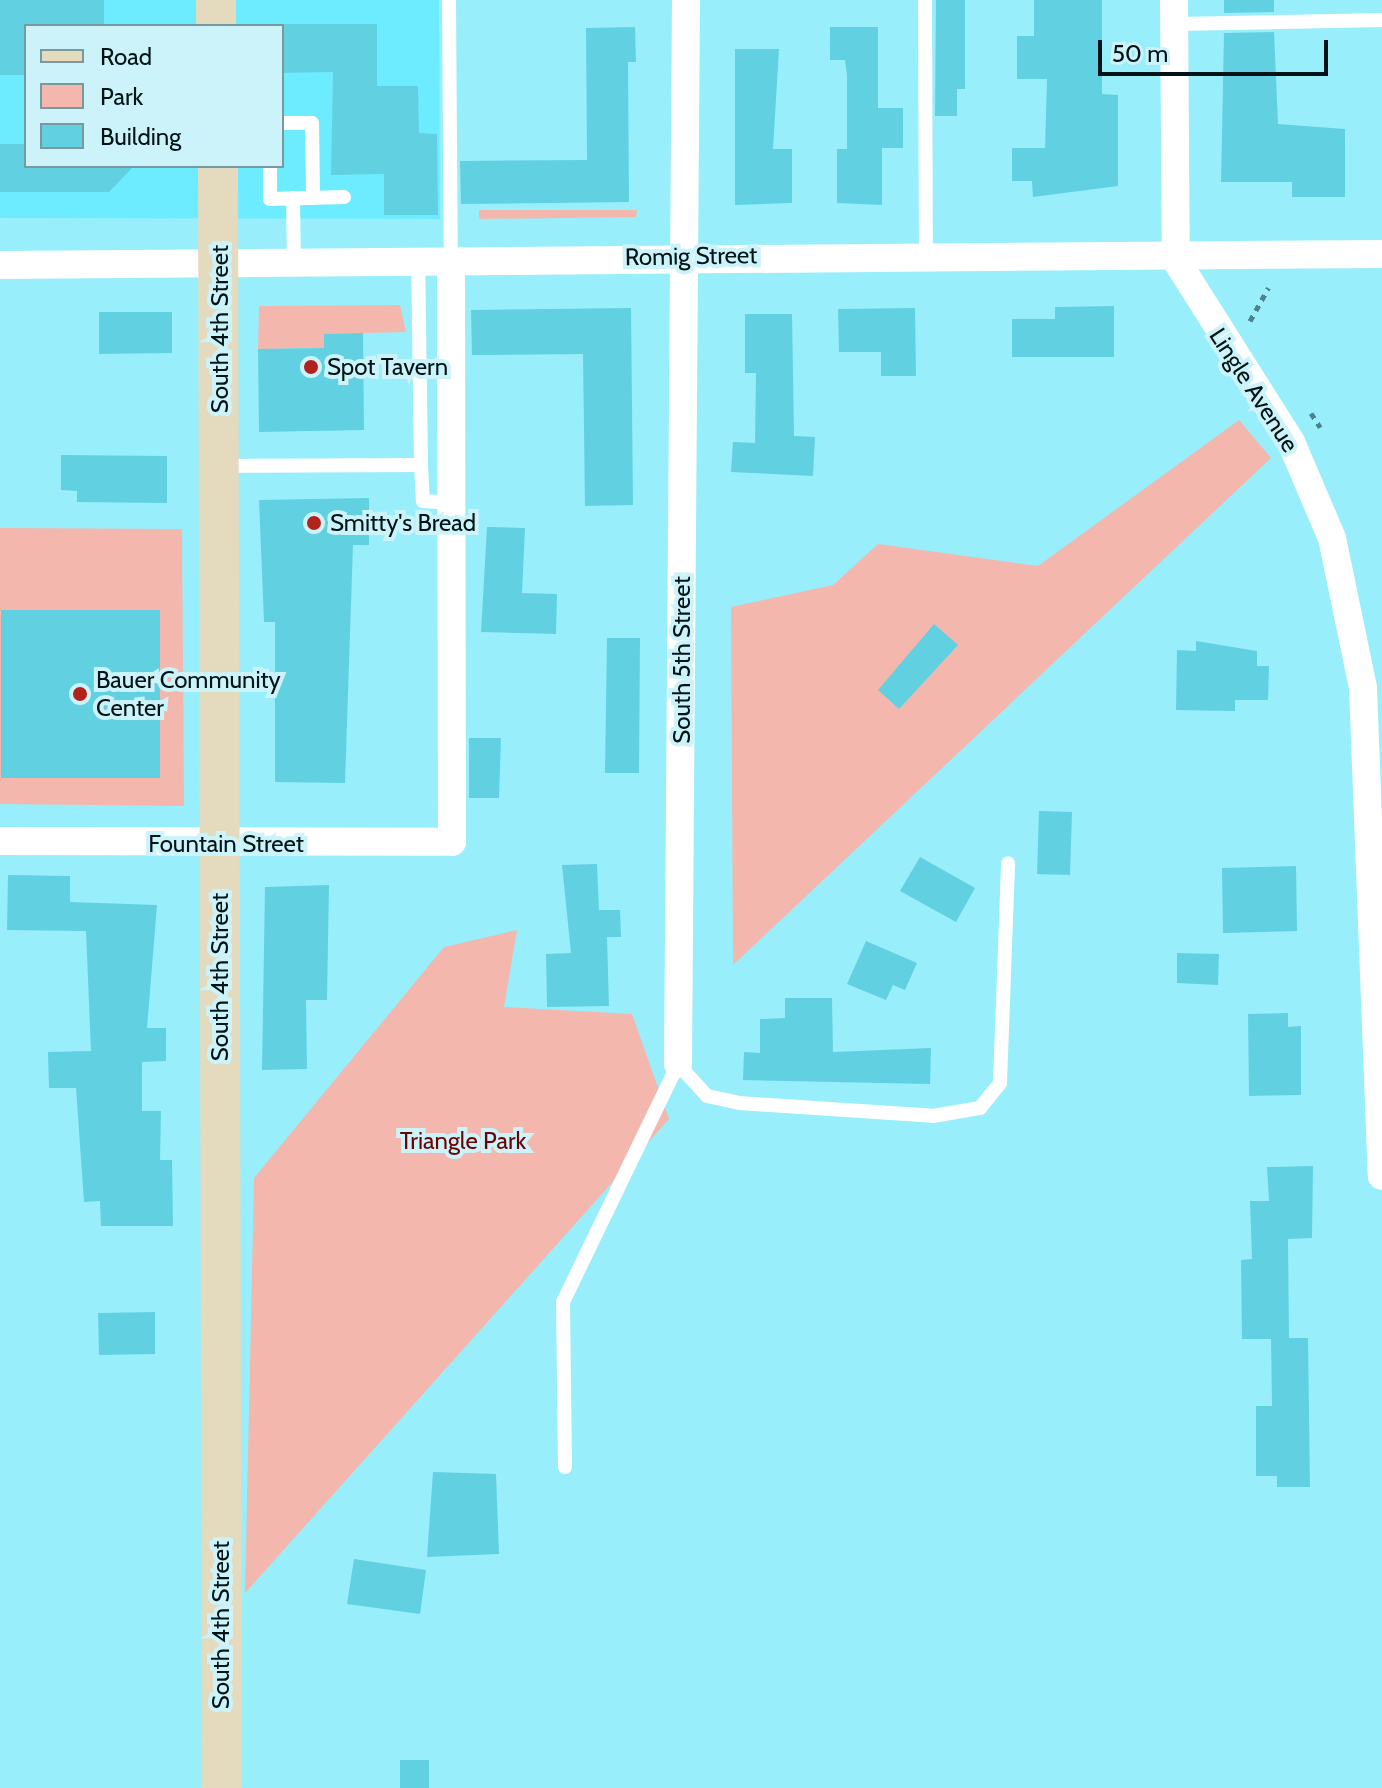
<!DOCTYPE html>
<html>
<head>
<meta charset="utf-8">
<style>
	body { margin:0 }
	#map { position:relative; width:1382px; height:1788px; overflow:hidden; background:#99eefb; font-family:Cabin,sans-serif }
	div>[style] { position:absolute }
	.built>* { inset:0; background:#6eecff }
	.green>* { inset:0; background:#f3b7ad }
	.building>* { inset:0; background:#61d1e2 }
	.path>* { height:5px; margin-top:-2.5px; transform-origin:0; background:repeating-linear-gradient(90deg,#4e828a 0 6px,transparent 0 12px) }
	.lane>* { height:14px; margin:-7px; padding:0 7px; transform-origin:7px; border-radius:7px; background:#fff }
	.street>* { height:28px; margin:-14px; padding:0 14px; transform-origin:14px; border-radius:14px; background:#fff }
	.secondary>* { height:40px; margin:-20px; padding:0 20px; transform-origin:20px; border-radius:20px; background:#e4dabe }
	.dots>* { width:22px; height:22px; translate:-50% -50%; box-sizing:border-box; border:4px solid #ccf3fa; border-radius:50% }
	span { translate:-50% -50%; white-space:nowrap; text-align:center; line-height:1.15; -webkit-text-stroke:8px #ccf3fa; paint-order:stroke }
	.street-label { font-size:24px; color:#001316 }
	.poi-label { font-size:24px; color:#001316 }
	.left { translate:0 -50%; text-align:left }
	.park-label { font-size:24px; color:#6d0404 }
	.legend { position:absolute; left:24px; top:24px; width:260px; height:144px; box-sizing:border-box; background:#ccf3fa; border:2px solid #7a999f; margin:0; padding:10px 14px; list-style:none; font-size:24px; color:#001316 }
	.legend li { display:flex; align-items:center; gap:16px; height:40px }
	.legend b { width:40px; border:2px solid #7a999f }
	.scale { position:absolute; left:1098px; top:40px; width:230px; height:36px; box-sizing:border-box; border:4px solid #001316; border-top:0; padding-left:10px; font-size:24px; line-height:28px; white-space:nowrap; color:#001316; -webkit-text-stroke:6px #ccf3fa; paint-order:stroke }
</style>
</head>
<body>
<div id="map">
	<div class="built">
		<i style="clip-path:polygon(evenodd,0 0,439px 0,440px 219px,0 218px,0 0,26px 26px,282px 26px,282px 166px,26px 166px,26px 26px)"></i>
	</div>
	<div class="green">
		<i style="clip-path:polygon(479px 210px,637px 210px,636px 217px,479px 219px)"></i>
		<i style="clip-path:polygon(400px 305px,406px 332px,325px 334px,324px 348px,258px 349px,259px 306px)"></i>
		<i style="clip-path:polygon(1239px 420px,1271px 458px,733px 965px,731px 607px,833px 585px,878px 544px,1038px 566px)"></i>
		<i style="clip-path:polygon(0 528px,182px 529px,184px 806px,0 804px)"></i>
		<i style="clip-path:polygon(517px 930px,504px 1007px,632px 1014px,669px 1119px,245px 1593px,254px 1178px,444px 947px)"></i>
	</div>
	<div class="building">
		<i style="clip-path:polygon(0 0,104px 0,104px 26px,26px 26px,26px 75px,0 75px)"></i>
		<i style="clip-path:polygon(936px 0,965px 0,965px 89px,957px 89px,957px 116px,935px 116px)"></i>
		<i style="clip-path:polygon(1034px 0,1102px 0,1102px 94px,1118px 95px,1118px 186px,1033px 197px,1032px 181px,1012px 181px,1012px 148px,1045px 148px,1047px 79px,1017px 79px,1017px 36px,1034px 36px)"></i>
		<i style="clip-path:polygon(1224px 0,1274px 0,1274px 12px,1224px 13px)"></i>
		<i style="clip-path:polygon(282px 24px,377px 24px,377px 86px,418px 86px,419px 133px,437px 134px,438px 215px,384px 215px,384px 174px,331px 175px,333px 72px,282px 73px)"></i>
		<i style="clip-path:polygon(635px 27px,636px 62px,628px 62px,629px 202px,461px 204px,460px 161px,587px 160px,586px 28px)"></i>
		<i style="clip-path:polygon(830px 27px,878px 27px,878px 108px,903px 108px,903px 148px,882px 148px,882px 205px,837px 203px,837px 149px,847px 149px,847px 75px,845px 60px,830px 60px)"></i>
		<i style="clip-path:polygon(1274px 32px,1278px 124px,1345px 129px,1345px 197px,1292px 197px,1292px 182px,1221px 182px,1224px 33px)"></i>
		<i style="clip-path:polygon(735px 49px,779px 49px,773px 149px,792px 149px,792px 203px,735px 205px)"></i>
		<i style="clip-path:polygon(0 144px,26px 144px,26px 166px,134px 166px,109px 192px,0 192px)"></i>
		<i style="clip-path:polygon(1114px 306px,1114px 357px,1012px 357px,1012px 319px,1055px 319px,1055px 307px)"></i>
		<i style="clip-path:polygon(631px 308px,633px 505px,585px 506px,583px 354px,472px 355px,471px 310px)"></i>
		<i style="clip-path:polygon(915px 308px,916px 376px,881px 376px,881px 352px,839px 352px,838px 309px)"></i>
		<i style="clip-path:polygon(99px 312px,172px 312px,172px 353px,99px 354px)"></i>
		<i style="clip-path:polygon(745px 314px,792px 314px,794px 436px,815px 437px,813px 476px,731px 472px,733px 442px,755px 443px,756px 373px,745px 373px)"></i>
		<i style="clip-path:polygon(363px 333px,364px 430px,259px 432px,258px 349px,324px 348px,324px 334px)"></i>
		<i style="clip-path:polygon(61px 455px,167px 456px,167px 503px,77px 502px,77px 491px,61px 490px)"></i>
		<i style="clip-path:polygon(369px 498px,369px 545px,353px 545px,345px 783px,275px 782px,275px 622px,264px 622px,259px 500px)"></i>
		<i style="clip-path:polygon(487px 527px,525px 528px,522px 593px,557px 594px,556px 634px,481px 632px)"></i>
		<i style="clip-path:polygon(1px 610px,160px 610px,160px 778px,1px 778px)"></i>
		<i style="clip-path:polygon(934px 624px,958px 645px,899px 709px,878px 690px)"></i>
		<i style="clip-path:polygon(607px 638px,640px 638px,639px 773px,605px 773px)"></i>
		<i style="clip-path:polygon(1196px 641px,1257px 651px,1257px 666px,1269px 666px,1268px 700px,1235px 700px,1235px 711px,1176px 710px,1177px 650px,1196px 651px)"></i>
		<i style="clip-path:polygon(469px 738px,501px 738px,499px 798px,469px 798px)"></i>
		<i style="clip-path:polygon(1039px 811px,1072px 812px,1070px 875px,1037px 874px)"></i>
		<i style="clip-path:polygon(920px 857px,975px 888px,956px 922px,900px 891px)"></i>
		<i style="clip-path:polygon(597px 864px,599px 910px,620px 910px,621px 937px,607px 937px,609px 1006px,547px 1007px,546px 954px,571px 953px,562px 865px)"></i>
		<i style="clip-path:polygon(1296px 866px,1297px 931px,1223px 933px,1222px 868px)"></i>
		<i style="clip-path:polygon(8px 875px,70px 876px,70px 902px,157px 905px,147px 1028px,166px 1028px,166px 1061px,142px 1062px,142px 1111px,161px 1111px,160px 1160px,172px 1160px,173px 1226px,101px 1226px,100px 1201px,84px 1202px,76px 1088px,49px 1088px,48px 1052px,91px 1051px,86px 931px,7px 930px)"></i>
		<i style="clip-path:polygon(329px 885px,327px 1000px,306px 1000px,307px 1069px,262px 1070px,265px 887px)"></i>
		<i style="clip-path:polygon(866px 941px,917px 963px,905px 990px,893px 985px,886px 1000px,847px 984px)"></i>
		<i style="clip-path:polygon(1177px 953px,1219px 954px,1218px 985px,1177px 983px)"></i>
		<i style="clip-path:polygon(785px 998px,832px 998px,833px 1052px,931px 1048px,930px 1084px,743px 1080px,744px 1052px,760px 1053px,760px 1019px,785px 1018px)"></i>
		<i style="clip-path:polygon(1288px 1013px,1288px 1027px,1301px 1026px,1301px 1095px,1249px 1096px,1248px 1014px)"></i>
		<i style="clip-path:polygon(1313px 1166px,1312px 1238px,1288px 1239px,1289px 1338px,1308px 1338px,1310px 1487px,1277px 1487px,1277px 1476px,1256px 1476px,1256px 1406px,1272px 1406px,1271px 1339px,1242px 1339px,1241px 1260px,1252px 1259px,1250px 1201px,1269px 1201px,1267px 1167px)"></i>
		<i style="clip-path:polygon(155px 1312px,155px 1354px,99px 1355px,98px 1313px)"></i>
		<i style="clip-path:polygon(433px 1472px,496px 1474px,499px 1554px,427px 1557px)"></i>
		<i style="clip-path:polygon(354px 1559px,426px 1570px,420px 1614px,347px 1604px)"></i>
		<i style="clip-path:polygon(400px 1760px,429px 1760px,429px 1788px,400px 1788px)"></i>
	</div>
	<div class="path">
		<i style="left:1250px;top:321px;width:38px;rotate:-61deg"></i>
		<i style="left:1311px;top:413px;width:17px;rotate:57deg"></i>
	</div>
	<div class="lane">
		<i style="left:449px;top:0;width:262px;rotate:89.6deg"></i>
		<i style="left:925px;top:0;width:254px;rotate:89.8deg"></i>
		<i style="left:1176px;top:24px;width:206px;rotate:-1.1deg"></i>
		<i style="left:282px;top:123px;width:30px"></i>
		<i style="left:312px;top:123px;width:75px;rotate:89.2deg"></i>
		<i style="left:270px;top:166px;width:33px;rotate:90deg"></i>
		<i style="left:270px;top:199px;width:74px;rotate:-1.5deg"></i>
		<i style="left:293px;top:198px;width:63px;rotate:89.1deg"></i>
		<i style="left:421px;top:465px;width:36px;rotate:87deg"></i>
		<i style="left:423px;top:501px;width:29px;rotate:4deg"></i>
		<i style="left:221px;top:466px;width:200px;rotate:-0.3deg"></i>
		<i style="left:421px;top:465px;width:203px;rotate:-90.8deg"></i>
		<i style="left:565px;top:1467px;width:165px;rotate:-90.7deg"></i>
		<i style="left:563px;top:1302px;width:264px;rotate:-64.2deg"></i>
		<i style="left:678px;top:1064px;width:43px;rotate:47.8deg"></i>
		<i style="left:707px;top:1096px;width:33px;rotate:12deg"></i>
		<i style="left:739px;top:1103px;width:194px;rotate:3.8deg"></i>
		<i style="left:933px;top:1116px;width:48px;rotate:-9.7deg"></i>
		<i style="left:980px;top:1108px;width:32px;rotate:-51deg"></i>
		<i style="left:1000px;top:1083px;width:220px;rotate:-87.9deg"></i>
	</div>
	<div class="street">
		<i style="left:1174px;top:0;width:260px;rotate:89.6deg"></i>
		<i style="left:1176px;top:260px;width:215px;rotate:57.7deg"></i>
		<i style="left:1291px;top:442px;width:104px;rotate:66.9deg"></i>
		<i style="left:1332px;top:538px;width:153px;rotate:78.3deg"></i>
		<i style="left:1363px;top:688px;width:488px;rotate:87.8deg"></i>
		<i style="left:0;top:265px;width:1382px;rotate:-0.46deg"></i>
		<i style="left:0;top:841px;width:452px;rotate:0.1deg"></i>
		<i style="left:452px;top:842px;width:580px;rotate:-90.1deg"></i>
		<i style="left:678px;top:1064px;width:1064px;rotate:-89.57deg"></i>
	</div>
	<div class="secondary">
		<i style="left:216px;top:0;width:26px;rotate:90deg"></i>
		<i style="left:218px;top:166px;width:1622px;rotate:89.86deg"></i>
	</div>
	<div class="dots">
		<i style="left:311px;top:367px;background:#b2231b"></i>
		<i style="left:314px;top:523px;background:#b2231b"></i>
		<i style="left:80px;top:694px;background:#b2231b"></i>
	</div>
	<div class="street-label">
		<span style="left:691px;top:256px;rotate:-1deg">Romig Street</span>
		<span style="left:220px;top:329px;rotate:-90deg">South 4th Street</span>
		<span style="left:1254px;top:390px;rotate:57deg">Lingle Avenue</span>
		<span style="left:682px;top:660px;rotate:-90deg">South 5th Street</span>
		<span style="left:226px;top:844px">Fountain Street</span>
		<span style="left:220px;top:977px;rotate:-90deg">South 4th Street</span>
		<span style="left:221px;top:1625px;rotate:-90deg">South 4th Street</span>
	</div>
	<div class="poi-label">
		<span class="left" style="left:327px;top:367px">Spot Tavern</span>
		<span class="left" style="left:330px;top:523px">Smitty's Bread</span>
		<span class="left" style="left:96px;top:694px">Bauer Community<br>Center</span>
	</div>
	<div class="park-label">
		<span style="left:463px;top:1141px">Triangle Park</span>
	</div>
	<ul class="legend">
	<li><b style="height:10px;background:#e4dabe"></b>Road</li>
	<li><b style="height:22px;background:#f3b7ad"></b>Park</li>
	<li><b style="height:22px;background:#61d1e2"></b>Building</li>
	</ul>
	<div class="scale">50 m</div>
</div>
</body>
</html>
